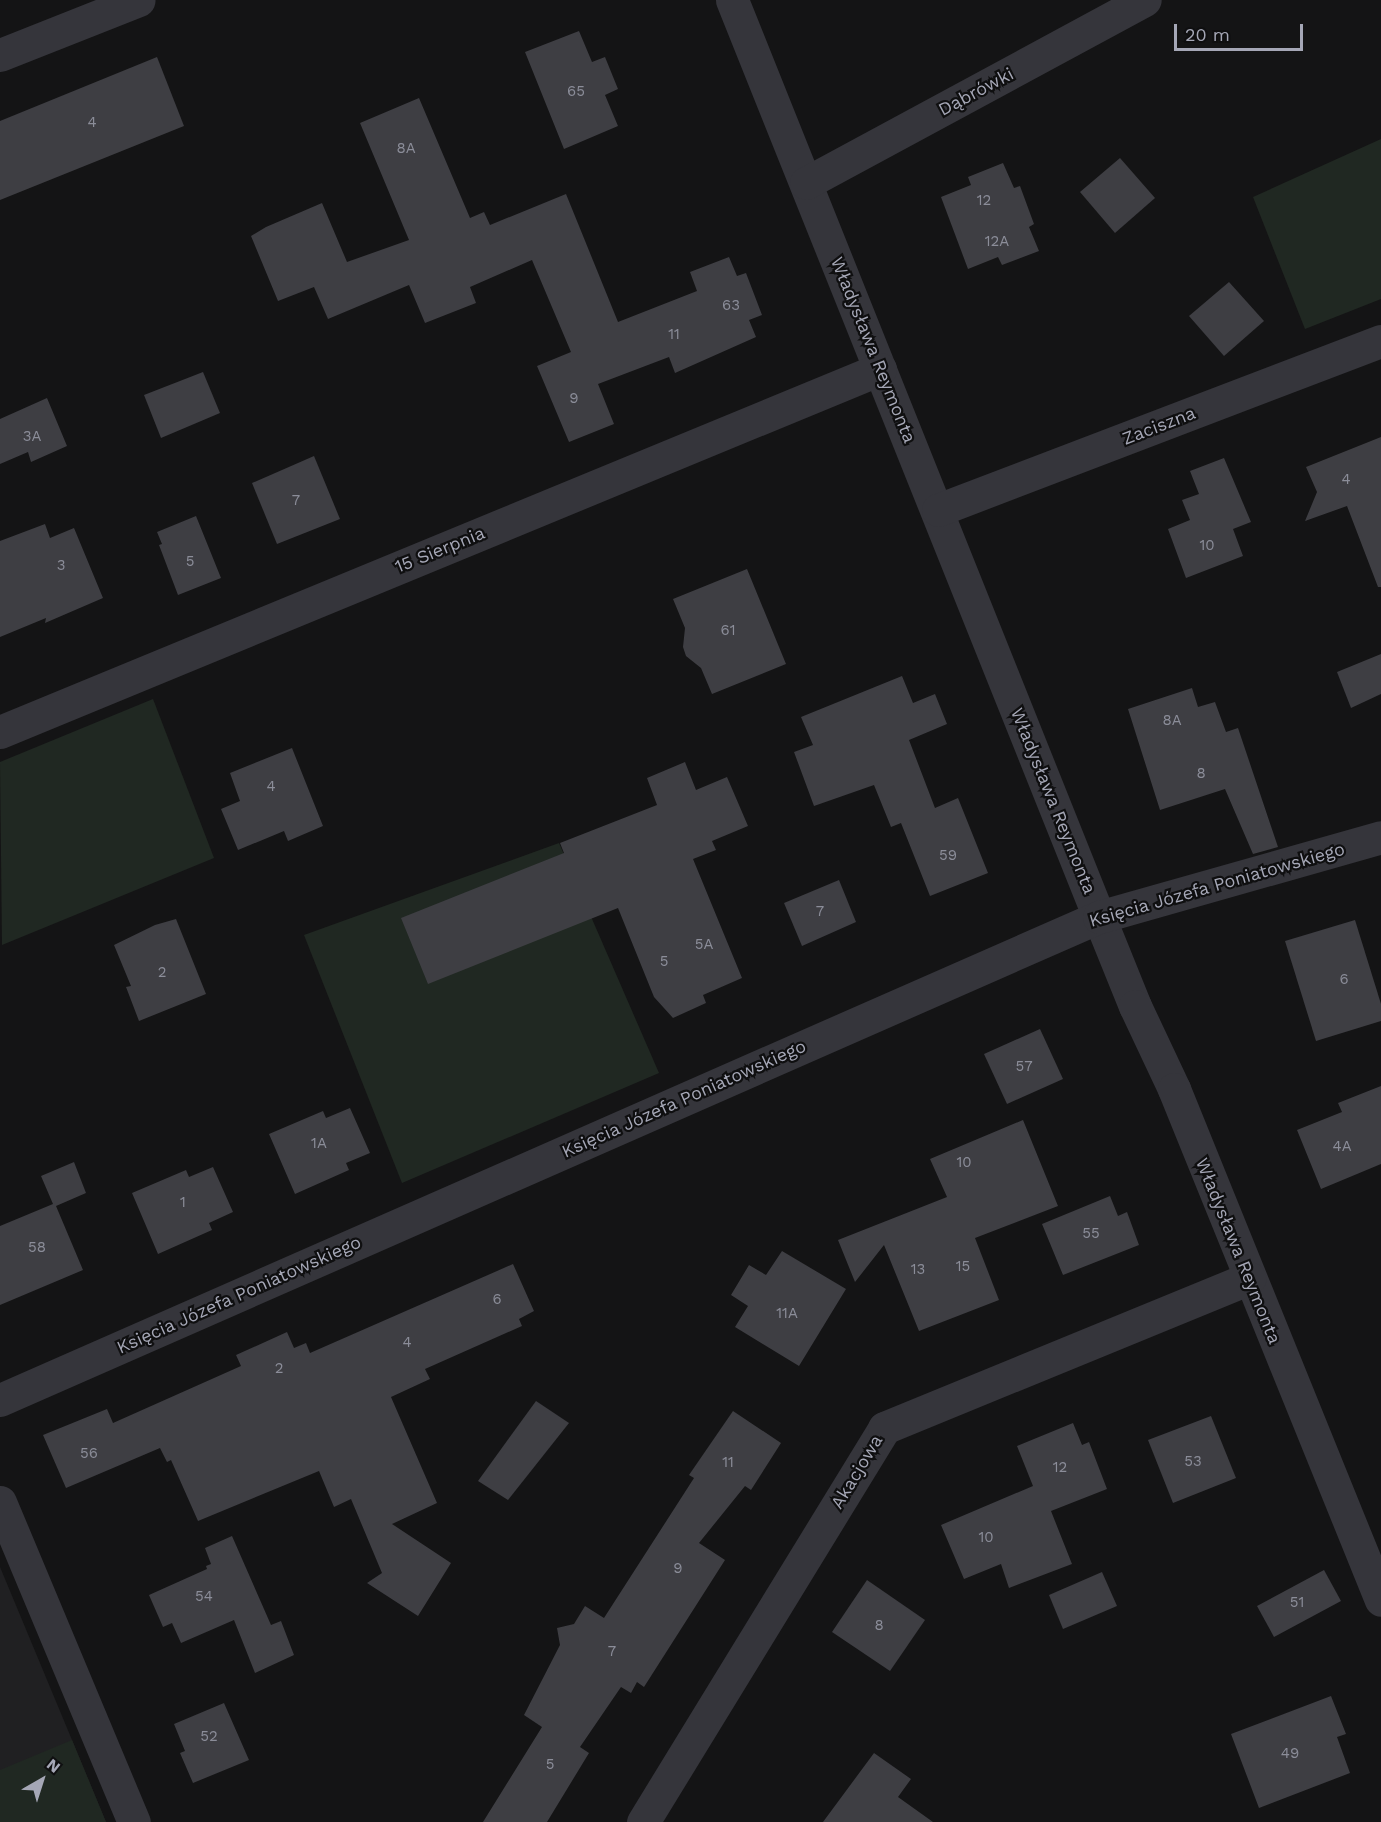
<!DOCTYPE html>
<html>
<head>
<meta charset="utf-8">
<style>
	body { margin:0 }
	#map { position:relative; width:1381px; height:1822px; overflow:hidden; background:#141415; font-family:"Work Sans",sans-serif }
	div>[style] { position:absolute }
	.built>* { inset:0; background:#202022 }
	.green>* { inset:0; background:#202822 }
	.building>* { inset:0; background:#3e3e43 }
	.minor>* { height:33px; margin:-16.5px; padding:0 16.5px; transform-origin:16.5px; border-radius:16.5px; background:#35353b }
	span { translate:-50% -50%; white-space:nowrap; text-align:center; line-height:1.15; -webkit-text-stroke:4.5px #0f0f10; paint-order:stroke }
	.number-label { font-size:15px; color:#8b8d99 }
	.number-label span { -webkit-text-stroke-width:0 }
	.street-label { font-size:18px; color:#a5a7b6 }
	.north { position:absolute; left:12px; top:1750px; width:60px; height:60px; -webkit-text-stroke:4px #0f0f10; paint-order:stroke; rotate:39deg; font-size:16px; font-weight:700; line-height:24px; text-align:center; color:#a5a7b6 }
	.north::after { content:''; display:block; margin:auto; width:21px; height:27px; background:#a5a7b6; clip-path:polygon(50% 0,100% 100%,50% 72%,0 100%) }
	.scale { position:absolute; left:1174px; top:24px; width:129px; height:27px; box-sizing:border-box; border:3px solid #a5a7b6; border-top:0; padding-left:8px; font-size:18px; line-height:21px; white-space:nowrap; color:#a5a7b6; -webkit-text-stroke:4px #0f0f10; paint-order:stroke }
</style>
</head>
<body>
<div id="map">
	<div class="built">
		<i style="clip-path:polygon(0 1567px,72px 1740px,106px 1822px,0 1822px)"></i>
	</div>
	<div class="green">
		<i style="clip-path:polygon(1381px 139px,1381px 299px,1305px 329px,1253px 197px)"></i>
		<i style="clip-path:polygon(153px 699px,214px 858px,2px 945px,0 762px)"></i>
		<i style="clip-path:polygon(559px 843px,659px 1073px,402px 1183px,304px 935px)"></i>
		<i style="clip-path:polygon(72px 1740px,106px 1822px,0 1822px,0 1770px)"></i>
	</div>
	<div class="building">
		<i style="clip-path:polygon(579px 31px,592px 62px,605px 57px,618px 89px,605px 95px,618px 126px,564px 149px,525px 52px)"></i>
		<i style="clip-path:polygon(157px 57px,184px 126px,0 200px,0 121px)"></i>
		<i style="clip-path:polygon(419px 98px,470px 218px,484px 212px,490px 225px,566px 194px,618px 322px,697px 291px,690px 272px,729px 257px,737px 276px,746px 273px,762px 315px,749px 320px,756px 337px,675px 373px,669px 357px,598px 384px,614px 424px,569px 442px,537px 366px,571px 352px,532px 260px,470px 287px,476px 303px,425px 323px,409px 285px,328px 319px,314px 287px,278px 301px,251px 236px,266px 227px,322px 203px,347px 262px,409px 240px,360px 123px)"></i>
		<i style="clip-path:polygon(1120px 158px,1155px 198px,1115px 233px,1080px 192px)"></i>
		<i style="clip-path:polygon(1003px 163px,1014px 188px,1020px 186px,1034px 224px,1029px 227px,1039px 251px,1002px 265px,998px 257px,968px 269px,941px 197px,971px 185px,968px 177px)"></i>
		<i style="clip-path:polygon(1229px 282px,1264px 321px,1224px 356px,1189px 316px)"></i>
		<i style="clip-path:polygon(203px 372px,220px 413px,161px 438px,144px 395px)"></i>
		<i style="clip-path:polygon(47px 398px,67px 446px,31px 462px,28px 452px,0 464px,0 419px)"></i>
		<i style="clip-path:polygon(1381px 437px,1381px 587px,1378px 587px,1347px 506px,1305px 521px,1317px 492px,1306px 467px)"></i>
		<i style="clip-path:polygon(314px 456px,340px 519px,277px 544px,252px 483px)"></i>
		<i style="clip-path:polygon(1224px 458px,1251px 522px,1233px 529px,1243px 556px,1186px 578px,1168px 529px,1190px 520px,1182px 500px,1199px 494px,1190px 471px)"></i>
		<i style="clip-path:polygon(196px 516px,221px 578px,178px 595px,159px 545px,162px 544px,157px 532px)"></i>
		<i style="clip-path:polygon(45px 524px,50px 538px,74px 528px,103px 598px,45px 623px,46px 618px,0 637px,0 541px)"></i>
		<i style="clip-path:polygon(747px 569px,786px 664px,712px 694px,701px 668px,686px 656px,683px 647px,685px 628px,673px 599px)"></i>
		<i style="clip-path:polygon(1381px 654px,1381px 694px,1351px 708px,1337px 672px)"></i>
		<i style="clip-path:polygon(902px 676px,913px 703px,935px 694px,947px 724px,909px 740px,935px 808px,958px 798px,988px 873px,930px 896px,901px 823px,891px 827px,874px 785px,814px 806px,794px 752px,813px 745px,801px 717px)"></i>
		<i style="clip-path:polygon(1192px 688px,1198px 707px,1215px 702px,1226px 732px,1238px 728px,1278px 847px,1253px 854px,1225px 789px,1160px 810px,1128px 709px)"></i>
		<i style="clip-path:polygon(292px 748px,323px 826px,288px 841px,284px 831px,238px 850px,221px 809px,240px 801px,230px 773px)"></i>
		<i style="clip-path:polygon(685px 762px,696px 790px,727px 777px,748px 826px,712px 841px,716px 850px,693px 859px,742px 978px,703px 995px,706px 1003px,673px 1018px,654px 997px,618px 908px,428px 984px,401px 918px,564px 853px,560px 843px,657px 805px,647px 778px)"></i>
		<i style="clip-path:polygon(839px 880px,856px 922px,802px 946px,784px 903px)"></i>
		<i style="clip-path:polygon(176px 919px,206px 994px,139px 1021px,126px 987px,131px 986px,114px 945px,155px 925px)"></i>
		<i style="clip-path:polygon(1355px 920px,1381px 1004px,1381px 1021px,1316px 1041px,1285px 941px)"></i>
		<i style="clip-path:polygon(1040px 1029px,1063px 1079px,1007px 1104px,984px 1054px)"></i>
		<i style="clip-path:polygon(1381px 1086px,1381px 1164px,1321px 1189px,1297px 1130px,1342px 1112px,1338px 1103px)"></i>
		<i style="clip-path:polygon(350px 1108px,370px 1153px,346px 1163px,349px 1170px,295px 1194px,269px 1134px,323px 1111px,326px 1118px)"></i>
		<i style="clip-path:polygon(1023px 1120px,1058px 1206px,975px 1238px,999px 1300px,919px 1331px,884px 1245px,855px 1282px,838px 1240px,947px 1197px,930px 1159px)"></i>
		<i style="clip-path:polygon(74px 1162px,86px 1193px,56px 1206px,83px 1270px,0 1305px,0 1226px,53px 1204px,41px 1176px)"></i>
		<i style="clip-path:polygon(213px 1167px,233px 1212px,209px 1223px,212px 1230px,158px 1254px,132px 1193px,186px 1170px,189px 1177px)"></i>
		<i style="clip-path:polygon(1110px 1196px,1118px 1216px,1127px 1212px,1139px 1245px,1063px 1275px,1042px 1224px)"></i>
		<i style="clip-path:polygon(782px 1251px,846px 1289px,799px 1366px,735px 1327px,748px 1306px,731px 1295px,749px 1265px,766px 1275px)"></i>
		<i style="clip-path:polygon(513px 1264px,534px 1311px,519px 1319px,522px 1326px,425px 1369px,430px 1379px,391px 1397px,437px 1503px,392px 1524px,451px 1563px,418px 1616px,367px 1583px,382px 1573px,351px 1499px,334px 1507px,319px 1471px,198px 1521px,171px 1460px,167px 1462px,160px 1448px,66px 1488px,43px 1435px,107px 1409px,113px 1423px,241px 1366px,236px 1355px,287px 1332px,294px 1348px,306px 1343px,310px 1353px)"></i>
		<i style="clip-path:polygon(536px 1401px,569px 1423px,508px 1500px,478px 1481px)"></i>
		<i style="clip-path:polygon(733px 1411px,781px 1443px,751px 1490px,745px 1486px,699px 1543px,725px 1560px,644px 1687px,637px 1682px,631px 1693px,621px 1687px,580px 1747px,589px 1753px,547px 1822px,483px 1822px,542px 1727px,524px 1715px,560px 1645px,557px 1628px,574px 1624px,585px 1606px,604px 1618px,694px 1478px,689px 1475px)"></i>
		<i style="clip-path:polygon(1211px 1416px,1236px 1478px,1173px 1503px,1148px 1440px)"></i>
		<i style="clip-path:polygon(1073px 1423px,1082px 1445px,1089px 1442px,1107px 1489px,1051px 1511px,1072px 1564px,1009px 1588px,1001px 1564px,964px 1579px,941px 1525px,1033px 1486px,1017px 1446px)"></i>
		<i style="clip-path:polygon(232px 1536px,271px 1625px,281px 1621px,294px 1655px,255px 1673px,234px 1620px,181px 1643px,172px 1623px,163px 1627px,149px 1595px,207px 1569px,206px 1566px,211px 1564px,205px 1548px)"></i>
		<i style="clip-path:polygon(1324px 1570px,1341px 1601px,1274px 1637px,1257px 1606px)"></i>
		<i style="clip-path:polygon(1102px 1572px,1117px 1606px,1063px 1629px,1049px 1595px)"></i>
		<i style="clip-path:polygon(867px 1580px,925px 1620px,890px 1671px,832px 1632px)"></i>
		<i style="clip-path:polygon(1331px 1696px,1346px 1734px,1337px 1737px,1350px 1773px,1259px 1808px,1231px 1734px)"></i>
		<i style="clip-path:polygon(224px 1703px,249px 1760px,193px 1783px,180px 1753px,185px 1751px,174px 1724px)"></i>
		<i style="clip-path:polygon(874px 1753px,911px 1779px,898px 1797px,933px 1822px,823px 1822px)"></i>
	</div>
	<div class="minor">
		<i style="left:732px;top:0;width:988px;rotate:68.19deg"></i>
		<i style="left:1099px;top:917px;width:96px;rotate:68deg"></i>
		<i style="left:1135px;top:1006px;width:92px;rotate:64.8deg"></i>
		<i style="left:1174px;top:1089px;width:551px;rotate:67.95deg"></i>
		<i style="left:0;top:55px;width:149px;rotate:-21.6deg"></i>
		<i style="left:806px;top:183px;width:385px;rotate:-28.4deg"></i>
		<i style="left:938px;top:510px;width:474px;rotate:-20.9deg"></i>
		<i style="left:0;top:732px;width:952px;rotate:-22.42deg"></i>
		<i style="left:0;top:1400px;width:1200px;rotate:-23.73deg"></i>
		<i style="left:1099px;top:917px;width:293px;rotate:-15.8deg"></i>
		<i style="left:0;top:1502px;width:347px;rotate:67.3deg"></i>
		<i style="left:643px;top:1822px;width:462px;rotate:-58.5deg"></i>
		<i style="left:884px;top:1428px;width:395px;rotate:-22.3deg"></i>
	</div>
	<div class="number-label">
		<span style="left:576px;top:92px">65</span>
		<span style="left:92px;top:123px">4</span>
		<span style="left:406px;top:149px">8A</span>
		<span style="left:984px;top:201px">12</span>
		<span style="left:997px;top:242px">12A</span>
		<span style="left:731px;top:306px">63</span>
		<span style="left:674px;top:335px">11</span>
		<span style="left:574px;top:399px">9</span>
		<span style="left:32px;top:437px">3A</span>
		<span style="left:1346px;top:480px">4</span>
		<span style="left:296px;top:501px">7</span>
		<span style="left:1207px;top:546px">10</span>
		<span style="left:190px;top:562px">5</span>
		<span style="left:61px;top:566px">3</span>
		<span style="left:728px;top:631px">61</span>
		<span style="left:1172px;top:721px">8A</span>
		<span style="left:1201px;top:774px">8</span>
		<span style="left:271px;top:787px">4</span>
		<span style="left:948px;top:856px">59</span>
		<span style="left:820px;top:912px">7</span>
		<span style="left:704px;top:945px">5A</span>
		<span style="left:664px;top:962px">5</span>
		<span style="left:162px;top:973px">2</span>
		<span style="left:1344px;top:980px">6</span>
		<span style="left:1024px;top:1067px">57</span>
		<span style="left:319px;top:1144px">1A</span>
		<span style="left:1342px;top:1147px">4A</span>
		<span style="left:964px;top:1163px">10</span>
		<span style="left:183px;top:1203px">1</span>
		<span style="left:1091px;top:1234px">55</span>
		<span style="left:37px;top:1248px">58</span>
		<span style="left:963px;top:1267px">15</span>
		<span style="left:918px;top:1270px">13</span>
		<span style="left:497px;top:1300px">6</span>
		<span style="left:787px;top:1314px">11A</span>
		<span style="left:407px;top:1343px">4</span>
		<span style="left:279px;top:1369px">2</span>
		<span style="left:89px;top:1454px">56</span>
		<span style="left:1193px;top:1462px">53</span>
		<span style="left:728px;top:1463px">11</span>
		<span style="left:1060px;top:1468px">12</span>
		<span style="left:986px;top:1538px">10</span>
		<span style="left:678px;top:1569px">9</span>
		<span style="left:204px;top:1597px">54</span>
		<span style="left:1297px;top:1603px">51</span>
		<span style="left:879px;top:1626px">8</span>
		<span style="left:612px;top:1652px">7</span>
		<span style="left:209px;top:1737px">52</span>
		<span style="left:1290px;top:1754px">49</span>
		<span style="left:550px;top:1765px">5</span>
	</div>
	<div class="street-label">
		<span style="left:976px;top:92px;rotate:-28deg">Dąbrówki</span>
		<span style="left:873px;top:350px;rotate:68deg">Władysława Reymonta</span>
		<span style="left:1159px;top:426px;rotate:-21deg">Zaciszna</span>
		<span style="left:440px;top:550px;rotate:-22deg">15 Sierpnia</span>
		<span style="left:1053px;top:801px;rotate:68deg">Władysława Reymonta</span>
		<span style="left:1217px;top:885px;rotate:-16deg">Księcia Józefa Poniatowskiego</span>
		<span style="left:684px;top:1099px;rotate:-24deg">Księcia Józefa Poniatowskiego</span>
		<span style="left:1238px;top:1251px;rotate:68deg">Władysława Reymonta</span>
		<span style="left:239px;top:1295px;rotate:-24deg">Księcia Józefa Poniatowskiego</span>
		<span style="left:857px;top:1472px;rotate:-59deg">Akacjowa</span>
	</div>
	<div class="north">N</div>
	<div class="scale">20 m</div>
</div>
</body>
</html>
